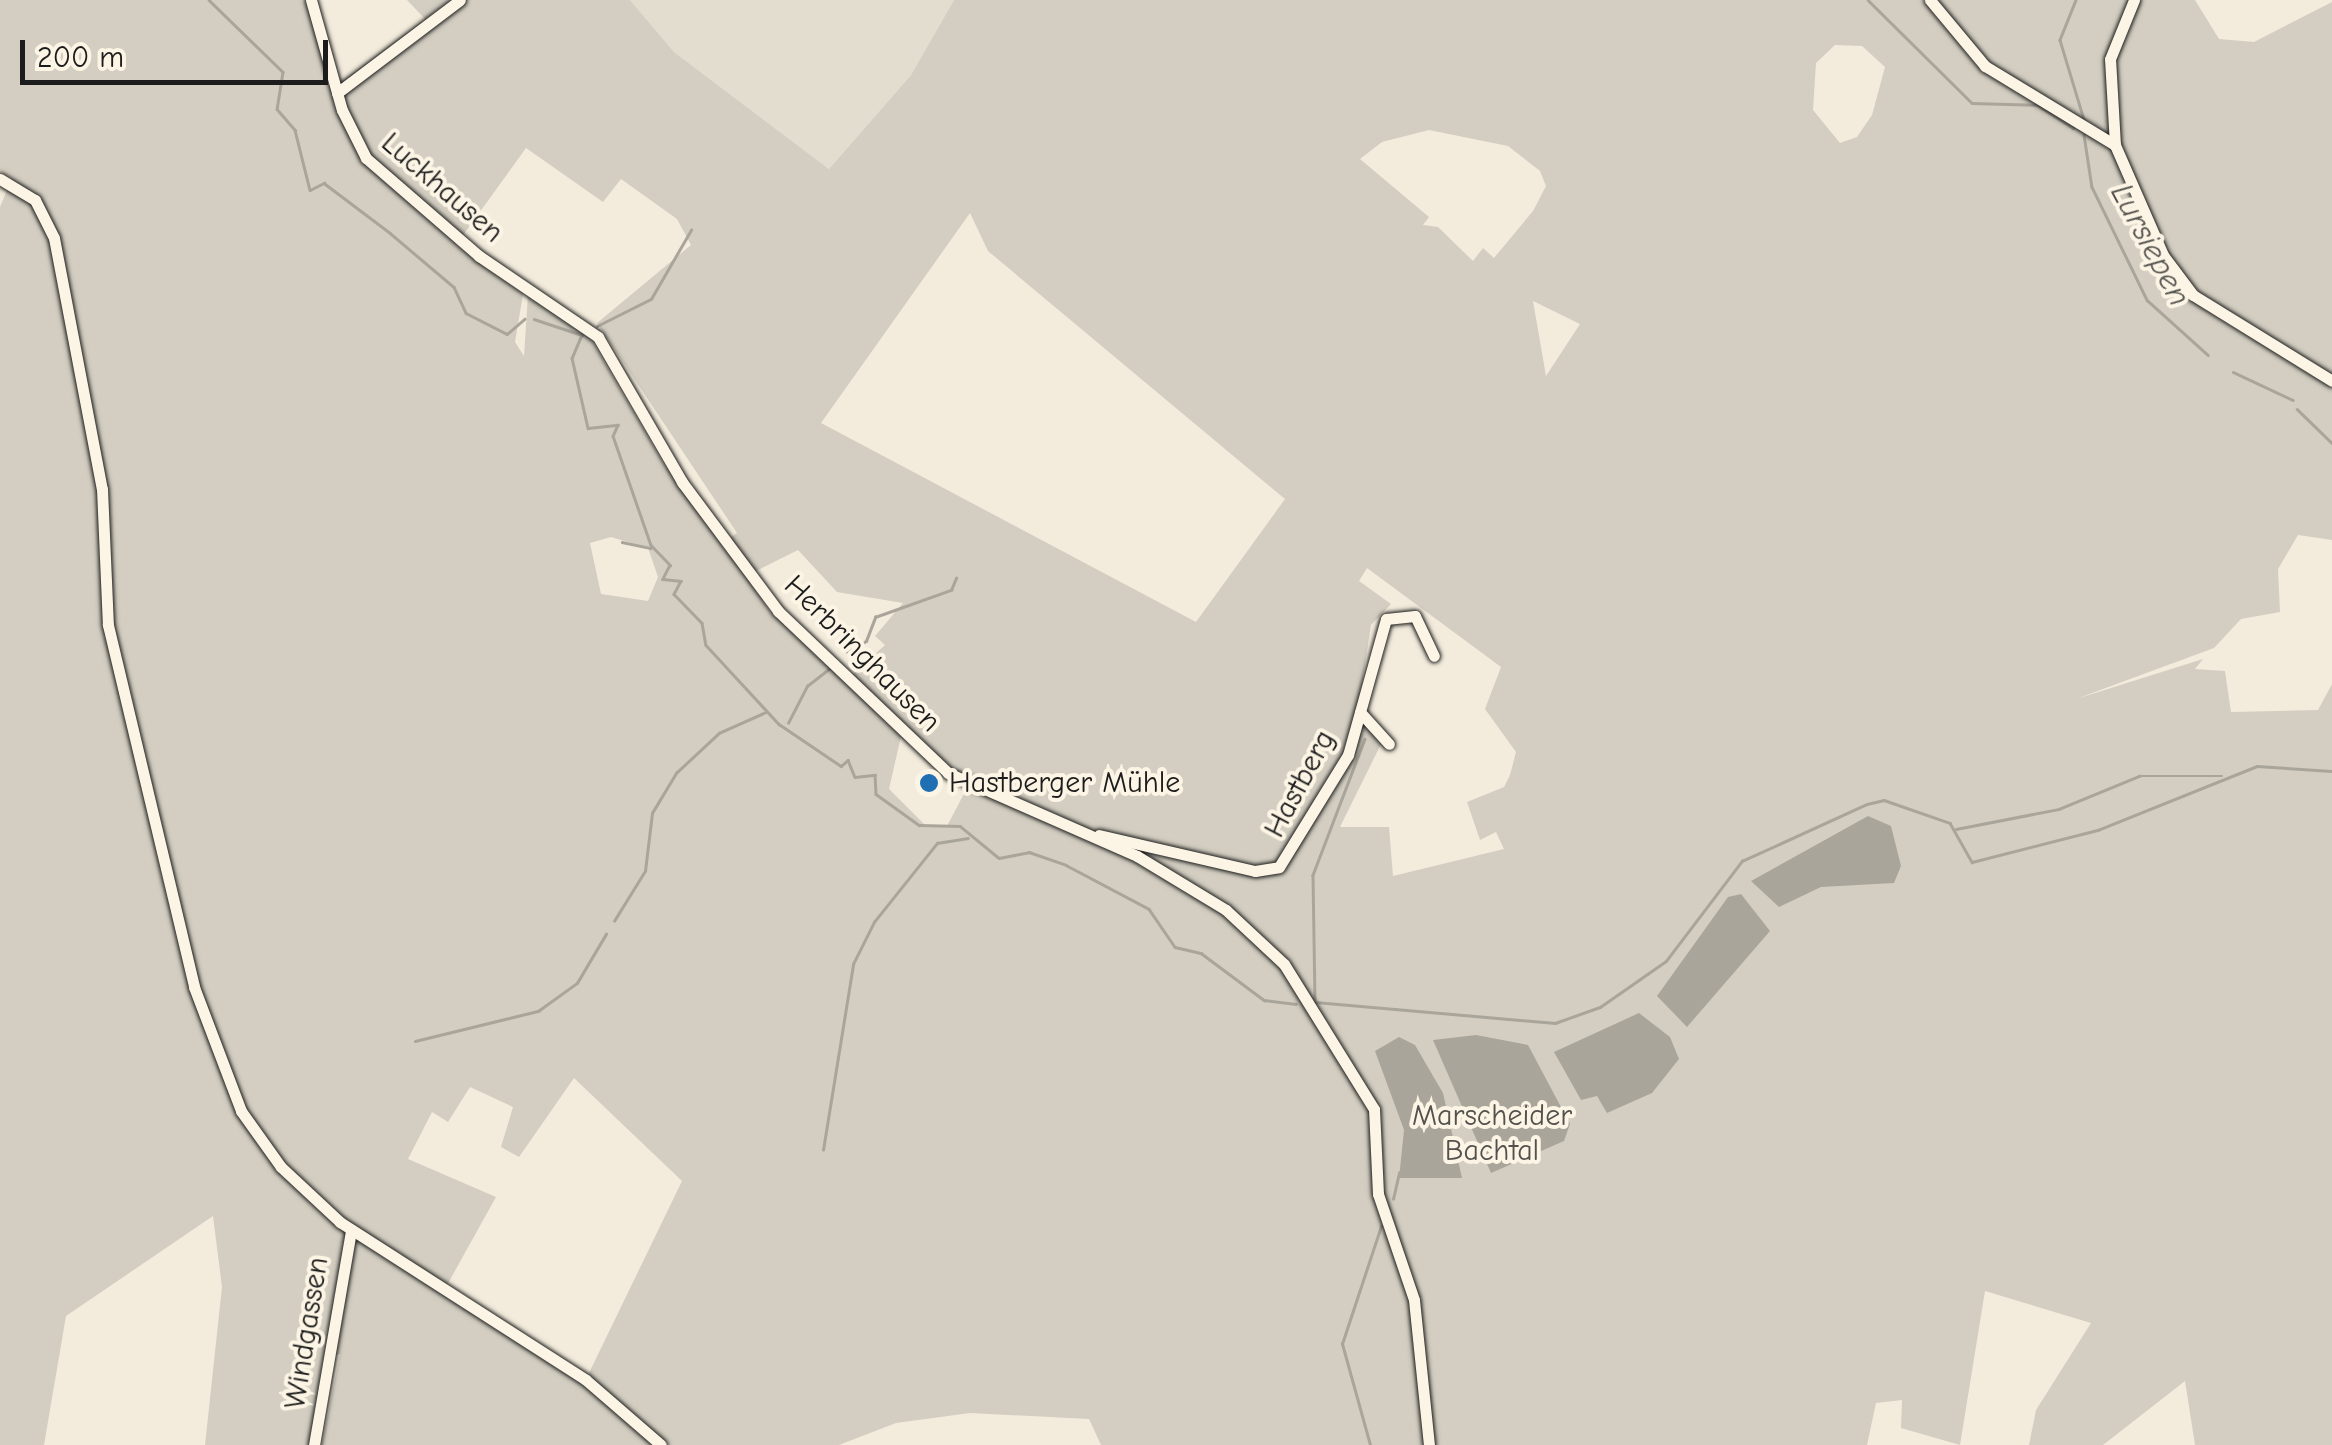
<!DOCTYPE html>
<html>
<head>
<meta charset="utf-8">
<style>
	body { margin:0 }
	#map { position:relative; width:2332px; height:1445px; overflow:hidden; background:#f3ecdd; font-family:"Comic Neue",sans-serif }
	div>[style] { position:absolute }
	.built>* { inset:0; background:#e3ddcf }
	.green>* { inset:0; background:#d3cec1 }
	.water>* { inset:0; background:#aaa59b }
	.stream>* { height:2.5px; margin:-1.25px; padding:0 1.25px; transform-origin:1.25px; border-radius:1.25px; background:#aaa59b }
	.roads { filter:drop-shadow(0 0 2px #1c1c1c) drop-shadow(0 0 2px #1c1c1c) }
	.minor>* { height:11px; margin:-5.5px; padding:0 5.5px; transform-origin:5.5px; border-radius:5.5px; background:#fcf5e5 }
	.dots>* { width:28px; height:28px; translate:-50% -50%; box-sizing:border-box; border:5px solid #fcf5e5; border-radius:50% }
	span { translate:-50% -50%; white-space:nowrap; text-align:center; line-height:1.15; -webkit-text-stroke:8px #fcf5e5; paint-order:stroke }
	.street-label { font-size:30px; color:#1c1c1c }
	.poi-label { font-size:30px; color:#1c1c1c }
	.left { translate:0 -50%; text-align:left }
	.park-label { font-size:30px; color:#53514e }
	.water-label { font-size:32px; color:#55534f; font-style:italic }
	.scale { position:absolute; left:20px; top:40px; width:308px; height:45px; box-sizing:border-box; border:5px solid #1c1c1c; border-top:0; padding-left:12px; font-size:30px; line-height:35px; white-space:nowrap; color:#1c1c1c; -webkit-text-stroke:8px #fcf5e5; paint-order:stroke }
</style>
</head>
<body>
<div id="map">
	<div class="built">
		<i style="clip-path:polygon(630px 0,954px 0,911px 75px,829px 169px,674px 52px)"></i>
	</div>
	<div class="green">
		<i style="clip-path:polygon(evenodd,0 0,315px 0,341px 82px,425px 19px,407px 0,630px 0,674px 52px,829px 169px,911px 75px,954px 0,2195px 0,2219px 39px,2254px 42px,2332px 2px,2332px 540px,2298px 535px,2278px 569px,2280px 612px,2241px 619px,2214px 648px,2076px 699px,2203px 659px,2195px 669px,2225px 671px,2231px 712px,2318px 710px,2332px 684px,2332px 1445px,2195px 1445px,2185px 1381px,2103px 1445px,2029px 1445px,2036px 1410px,2091px 1323px,1985px 1291px,1960px 1445px,1901px 1428px,1902px 1400px,1876px 1403px,1867px 1445px,1101px 1445px,1089px 1419px,970px 1413px,896px 1423px,839px 1445px,322px 1445px,340px 1354px,325px 1356px,310px 1445px,205px 1445px,222px 1287px,213px 1216px,66px 1316px,44px 1445px,0 1445px,0 207px,12px 178px,0 172px,0 0,1835px 45px,1862px 46px,1885px 67px,1872px 115px,1857px 137px,1840px 143px,1813px 110px,1816px 63px,1835px 45px,0 0,1429px 130px,1508px 146px,1540px 171px,1546px 186px,1533px 211px,1494px 258px,1483px 248px,1473px 261px,1438px 227px,1423px 225px,1429px 217px,1360px 159px,1382px 142px,1429px 130px,0 0,526px 148px,603px 202px,621px 179px,677px 219px,691px 245px,597px 323px,737px 533px,724px 542px,663px 463px,586px 331px,528px 295px,524px 356px,515px 342px,523px 294px,456px 245px,526px 148px,0 0,970px 213px,988px 251px,1285px 499px,1196px 622px,821px 423px,970px 213px,0 0,1533px 301px,1580px 324px,1546px 376px,1533px 301px,0 0,611px 537px,648px 548px,658px 577px,648px 601px,601px 594px,590px 543px,611px 537px,0 0,798px 550px,837px 592px,903px 603px,875px 636px,885px 645px,848px 679px,770px 612px,746px 576px,798px 550px,0 0,1367px 568px,1501px 667px,1485px 709px,1516px 752px,1510px 775px,1504px 787px,1467px 802px,1480px 840px,1496px 832px,1504px 849px,1393px 876px,1389px 827px,1340px 827px,1382px 742px,1359px 703px,1371px 625px,1391px 604px,1359px 581px,1367px 568px,0 0,902px 732px,968px 786px,947px 826px,925px 825px,889px 789px,902px 732px,0 0,574px 1078px,682px 1181px,588px 1375px,446px 1287px,496px 1197px,408px 1159px,432px 1112px,448px 1122px,470px 1087px,513px 1107px,501px 1147px,519px 1157px,574px 1078px)"></i>
	</div>
	<div class="water">
		<i style="clip-path:polygon(1868px 816px,1891px 826px,1901px 866px,1894px 883px,1821px 887px,1779px 907px,1751px 881px)"></i>
		<i style="clip-path:polygon(1741px 894px,1770px 931px,1687px 1027px,1657px 996px,1728px 897px)"></i>
		<i style="clip-path:polygon(1639px 1013px,1670px 1037px,1679px 1059px,1652px 1093px,1607px 1113px,1597px 1096px,1581px 1100px,1554px 1052px)"></i>
		<i style="clip-path:polygon(1476px 1035px,1528px 1045px,1570px 1124px,1564px 1141px,1491px 1173px,1433px 1040px)"></i>
		<i style="clip-path:polygon(1399px 1037px,1415px 1045px,1443px 1093px,1462px 1178px,1399px 1178px,1404px 1130px,1375px 1051px)"></i>
	</div>
	<div class="stream">
		<i style="left:209px;top:0;width:103px;rotate:44.2deg"></i>
		<i style="left:283px;top:72px;width:37px;rotate:99deg"></i>
		<i style="left:277px;top:109px;width:28px;rotate:49deg"></i>
		<i style="left:295px;top:130px;width:62px;rotate:76deg"></i>
		<i style="left:310px;top:190px;width:16px;rotate:-27deg"></i>
		<i style="left:324px;top:183px;width:83px;rotate:37.1deg"></i>
		<i style="left:390px;top:233px;width:84px;rotate:40.2deg"></i>
		<i style="left:454px;top:287px;width:29px;rotate:65deg"></i>
		<i style="left:466px;top:313px;width:46px;rotate:27.1deg"></i>
		<i style="left:507px;top:334px;width:23px;rotate:-41deg"></i>
		<i style="left:1868px;top:0;width:146px;rotate:44.7deg"></i>
		<i style="left:1972px;top:103px;width:66px;rotate:1.7deg"></i>
		<i style="left:2038px;top:105px;width:42px;rotate:33.3deg"></i>
		<i style="left:2076px;top:0;width:43px;rotate:111.8deg"></i>
		<i style="left:2060px;top:40px;width:87px;rotate:73.2deg"></i>
		<i style="left:2084px;top:135px;width:53px;rotate:81.3deg"></i>
		<i style="left:2092px;top:187px;width:126px;rotate:64deg"></i>
		<i style="left:2147px;top:300px;width:82px;rotate:42deg"></i>
		<i style="left:534px;top:319px;width:51px;rotate:18.4deg"></i>
		<i style="left:582px;top:335px;width:25px;rotate:113deg"></i>
		<i style="left:572px;top:358px;width:72px;rotate:77.1deg"></i>
		<i style="left:588px;top:428px;width:30px;rotate:-6deg"></i>
		<i style="left:618px;top:425px;width:12px;rotate:114deg"></i>
		<i style="left:613px;top:436px;width:115px;rotate:70.8deg"></i>
		<i style="left:651px;top:545px;width:28px;rotate:46deg"></i>
		<i style="left:670px;top:565px;width:16px;rotate:117deg"></i>
		<i style="left:663px;top:579px;width:18px;rotate:6deg"></i>
		<i style="left:681px;top:581px;width:15px;rotate:118deg"></i>
		<i style="left:674px;top:594px;width:40px;rotate:46deg"></i>
		<i style="left:702px;top:623px;width:22px;rotate:80deg"></i>
		<i style="left:706px;top:645px;width:108px;rotate:47.3deg"></i>
		<i style="left:779px;top:724px;width:75px;rotate:34.1deg"></i>
		<i style="left:841px;top:766px;width:9px;rotate:-41deg"></i>
		<i style="left:848px;top:760px;width:18px;rotate:68deg"></i>
		<i style="left:855px;top:777px;width:20px;rotate:-6deg"></i>
		<i style="left:875px;top:775px;width:19px;rotate:87deg"></i>
		<i style="left:876px;top:794px;width:53px;rotate:35.8deg"></i>
		<i style="left:919px;top:825px;width:41px;rotate:1.4deg"></i>
		<i style="left:960px;top:826px;width:50px;rotate:39.4deg"></i>
		<i style="left:999px;top:858px;width:31px;rotate:-11deg"></i>
		<i style="left:1029px;top:852px;width:39px;rotate:19deg"></i>
		<i style="left:1066px;top:865px;width:94px;rotate:27.9deg"></i>
		<i style="left:1149px;top:909px;width:46px;rotate:55.6deg"></i>
		<i style="left:1175px;top:947px;width:27px;rotate:13deg"></i>
		<i style="left:1201px;top:953px;width:79px;rotate:36.7deg"></i>
		<i style="left:1264px;top:1000px;width:32px;rotate:7deg"></i>
		<i style="left:597px;top:326px;width:60px;rotate:-26.6deg"></i>
		<i style="left:651px;top:299px;width:80px;rotate:-59.9deg"></i>
		<i style="left:2233px;top:372px;width:66px;rotate:25deg"></i>
		<i style="left:2297px;top:409px;width:49px;rotate:44.2deg"></i>
		<i style="left:622px;top:542px;width:29px;rotate:12deg"></i>
		<i style="left:847px;top:652px;width:22px;rotate:-30deg"></i>
		<i style="left:866px;top:641px;width:26px;rotate:-69deg"></i>
		<i style="left:875px;top:617px;width:81px;rotate:-19.6deg"></i>
		<i style="left:951px;top:590px;width:13px;rotate:-67deg"></i>
		<i style="left:788px;top:723px;width:42px;rotate:-62.8deg"></i>
		<i style="left:807px;top:686px;width:33px;rotate:-38deg"></i>
		<i style="left:1365px;top:739px;width:146px;rotate:110.9deg"></i>
		<i style="left:1313px;top:875px;width:127px;rotate:89.1deg"></i>
		<i style="left:1315px;top:1002px;width:241px;rotate:5deg"></i>
		<i style="left:1555px;top:1023px;width:48px;rotate:-19.6deg"></i>
		<i style="left:1600px;top:1007px;width:80px;rotate:-34.9deg"></i>
		<i style="left:1666px;top:961px;width:126px;rotate:-52.8deg"></i>
		<i style="left:1742px;top:861px;width:137px;rotate:-24.5deg"></i>
		<i style="left:1867px;top:804px;width:17px;rotate:-13deg"></i>
		<i style="left:1884px;top:800px;width:70px;rotate:19.2deg"></i>
		<i style="left:1950px;top:823px;width:45px;rotate:60.6deg"></i>
		<i style="left:1972px;top:862px;width:130px;rotate:-14.3deg"></i>
		<i style="left:2098px;top:830px;width:171px;rotate:-21.9deg"></i>
		<i style="left:2257px;top:766px;width:75px;rotate:3.8deg"></i>
		<i style="left:1956px;top:829px;width:105px;rotate:-11deg"></i>
		<i style="left:2059px;top:809px;width:87px;rotate:-22.4deg"></i>
		<i style="left:2139px;top:776px;width:83px"></i>
		<i style="left:614px;top:921px;width:59px;rotate:-58.2deg"></i>
		<i style="left:645px;top:871px;width:58px;rotate:-83.1deg"></i>
		<i style="left:652px;top:813px;width:47px;rotate:-59deg"></i>
		<i style="left:676px;top:773px;width:59px;rotate:-42.9deg"></i>
		<i style="left:719px;top:733px;width:51px;rotate:-24.1deg"></i>
		<i style="left:415px;top:1041px;width:127px;rotate:-13.7deg"></i>
		<i style="left:538px;top:1011px;width:48px;rotate:-35.7deg"></i>
		<i style="left:577px;top:983px;width:57px;rotate:-59.4deg"></i>
		<i style="left:823px;top:1150px;width:188px;rotate:-80.8deg"></i>
		<i style="left:853px;top:964px;width:47px;rotate:-63.4deg"></i>
		<i style="left:874px;top:922px;width:101px;rotate:-51.4deg"></i>
		<i style="left:937px;top:843px;width:31px;rotate:-9deg"></i>
		<i style="left:1393px;top:1199px;width:27px;rotate:-77deg"></i>
		<i style="left:1370px;top:1445px;width:105px;rotate:-105.5deg"></i>
		<i style="left:1342px;top:1344px;width:124px;rotate:-71.7deg"></i>
	</div>
	<div class="roads">
		<div class="minor">
			<i style="left:311px;top:0;width:114px;rotate:74.3deg"></i>
			<i style="left:342px;top:110px;width:54px;rotate:63.4deg"></i>
			<i style="left:366px;top:158px;width:150px;rotate:40.9deg"></i>
			<i style="left:479px;top:256px;width:144px;rotate:34.2deg"></i>
			<i style="left:598px;top:337px;width:168px;rotate:59.9deg"></i>
			<i style="left:682px;top:482px;width:161px;rotate:53.3deg"></i>
			<i style="left:778px;top:611px;width:235px;rotate:43.6deg"></i>
			<i style="left:948px;top:773px;width:206px;rotate:23.7deg"></i>
			<i style="left:1137px;top:856px;width:104px;rotate:31.2deg"></i>
			<i style="left:1226px;top:910px;width:79px;rotate:43deg"></i>
			<i style="left:1284px;top:964px;width:171px;rotate:58.2deg"></i>
			<i style="left:1374px;top:1109px;width:85px;rotate:87.3deg"></i>
			<i style="left:1378px;top:1194px;width:112px;rotate:71.2deg"></i>
			<i style="left:1414px;top:1300px;width:146px;rotate:84.1deg"></i>
			<i style="left:1930px;top:0;width:86px;rotate:50.2deg"></i>
			<i style="left:1985px;top:66px;width:152px;rotate:31.3deg"></i>
			<i style="left:2115px;top:145px;width:120px;rotate:66.4deg"></i>
			<i style="left:2163px;top:255px;width:50px;rotate:53.1deg"></i>
			<i style="left:2193px;top:295px;width:163px;rotate:31.7deg"></i>
			<i style="left:337px;top:93px;width:154px;rotate:-37.1deg"></i>
			<i style="left:2115px;top:145px;width:86px;rotate:-93.3deg"></i>
			<i style="left:2110px;top:59px;width:64px;rotate:-67.9deg"></i>
			<i style="left:0;top:179px;width:41px;rotate:31deg"></i>
			<i style="left:35px;top:200px;width:42px;rotate:63.4deg"></i>
			<i style="left:54px;top:238px;width:256px;rotate:79.2deg"></i>
			<i style="left:102px;top:489px;width:136px;rotate:87.5deg"></i>
			<i style="left:108px;top:625px;width:372px;rotate:76.6deg"></i>
			<i style="left:194px;top:987px;width:133px;rotate:69.2deg"></i>
			<i style="left:241px;top:1111px;width:69px;rotate:54.5deg"></i>
			<i style="left:281px;top:1167px;width:81px;rotate:43deg"></i>
			<i style="left:340px;top:1222px;width:292px;rotate:32.7deg"></i>
			<i style="left:586px;top:1380px;width:99px;rotate:40.9deg"></i>
			<i style="left:1360px;top:712px;width:43px;rotate:47.8deg"></i>
			<i style="left:1099px;top:835px;width:160px;rotate:13deg"></i>
			<i style="left:1255px;top:871px;width:24px;rotate:-9deg"></i>
			<i style="left:1279px;top:867px;width:132px;rotate:-58.4deg"></i>
			<i style="left:1348px;top:755px;width:141px;rotate:-74.4deg"></i>
			<i style="left:1386px;top:619px;width:29px;rotate:-6deg"></i>
			<i style="left:1415px;top:616px;width:44px;rotate:64.6deg"></i>
			<i style="left:314px;top:1445px;width:218px;rotate:-80.2deg"></i>
		</div>
	</div>
	<div class="dots">
		<i style="left:929px;top:783px;background:#1f6fb2"></i>
	</div>
	<div class="street-label">
		<span style="left:442px;top:188px;rotate:41deg">Luckhausen</span>
		<span style="left:862px;top:654px;rotate:45deg">Herbringhausen</span>
		<span style="left:1300px;top:784px;rotate:-62deg">Hastberg</span>
		<span style="left:307px;top:1333px;rotate:-81deg">Windgassen</span>
	</div>
	<div class="poi-label">
		<span class="left" style="left:949px;top:783px">Hastberger Mühle</span>
	</div>
	<div class="park-label">
		<span style="left:1492px;top:1133px">Marscheider<br>Bachtal</span>
	</div>
	<div class="water-label">
		<span style="left:2150px;top:245px;rotate:62deg">Lursiepen</span>
	</div>
	<div class="scale">200 m</div>
</div>
</body>
</html>
